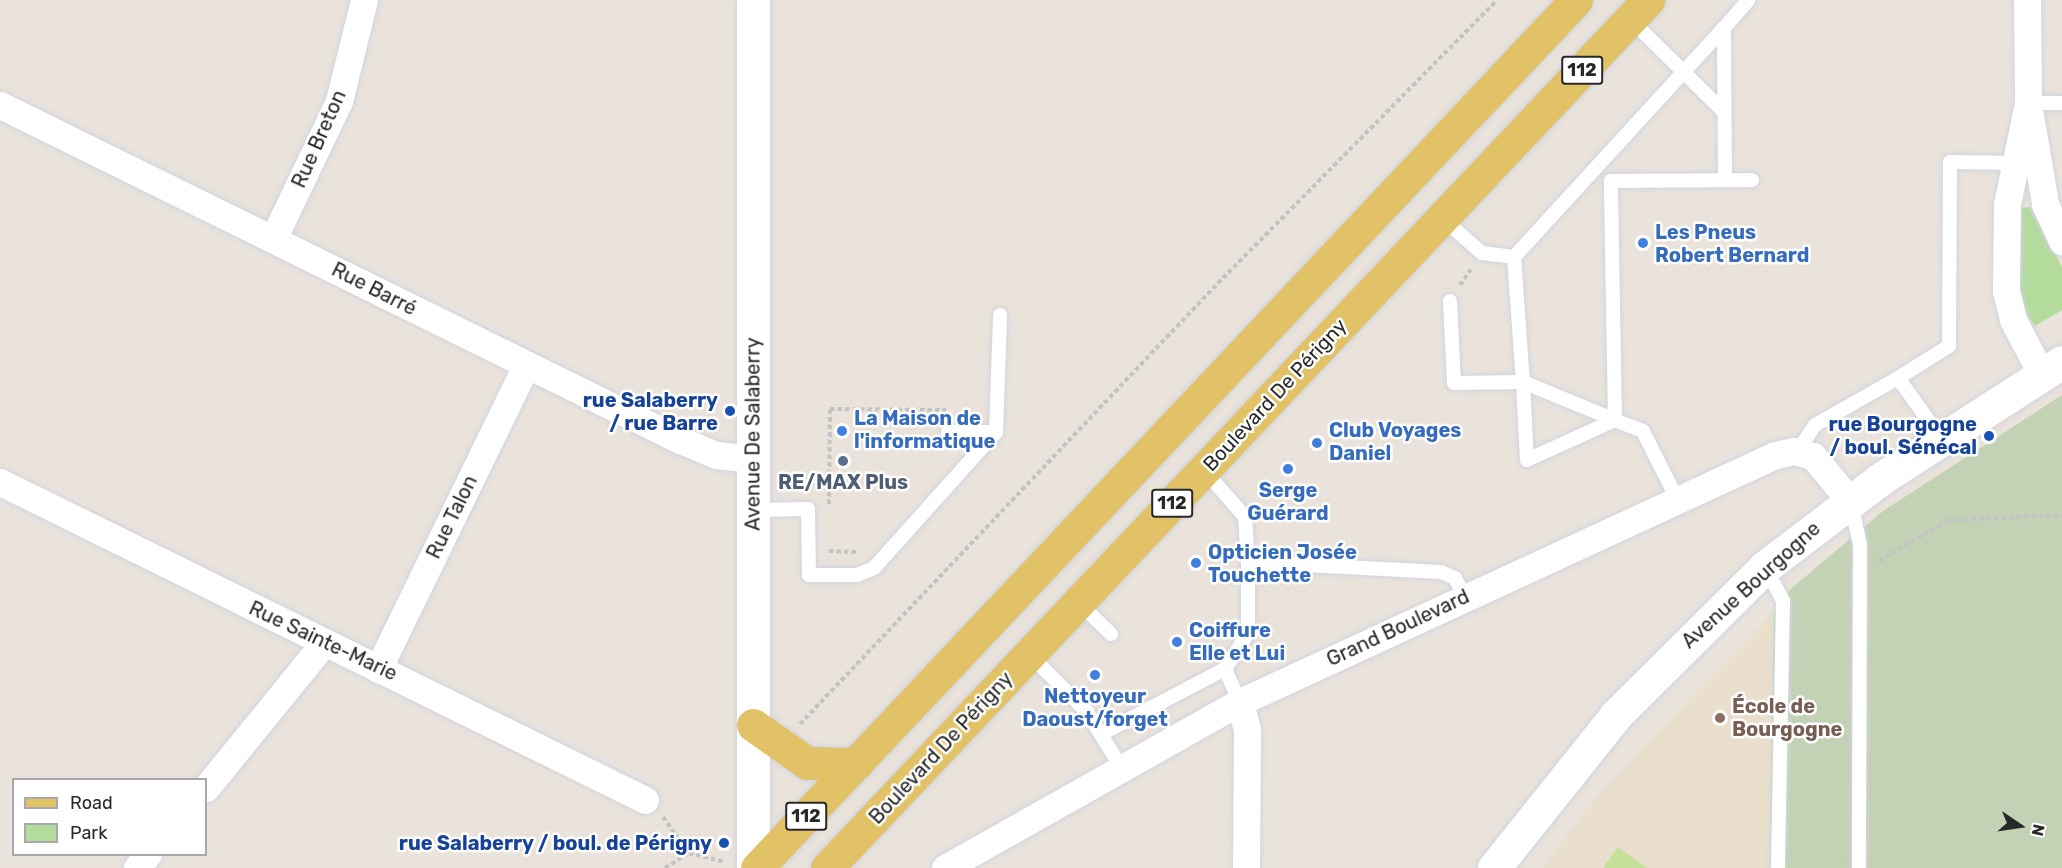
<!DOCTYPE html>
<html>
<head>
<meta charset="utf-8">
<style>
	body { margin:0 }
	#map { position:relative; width:2062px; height:868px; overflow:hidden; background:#e9e3db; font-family:Rubik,sans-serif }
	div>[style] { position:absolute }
	.education>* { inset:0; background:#eadfcc }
	.green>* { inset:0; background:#b3db9c }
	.cemetery>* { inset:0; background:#c3d1b4 }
	.pitch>* { inset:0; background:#c5e199 }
	.path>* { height:4px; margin-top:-2px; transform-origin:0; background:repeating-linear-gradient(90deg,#c3c3c3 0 4.5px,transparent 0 7.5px) }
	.roads { filter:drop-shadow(0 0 2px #d1d4e0) drop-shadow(0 0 2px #d1d4e0) }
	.service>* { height:14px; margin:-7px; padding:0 7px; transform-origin:7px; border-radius:7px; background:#fff }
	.minor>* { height:27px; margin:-13.5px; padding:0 13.5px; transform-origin:13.5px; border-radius:13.5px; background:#fff }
	.tertiary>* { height:33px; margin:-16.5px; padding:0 16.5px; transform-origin:16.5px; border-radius:16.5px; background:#fff }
	.primary>* { height:33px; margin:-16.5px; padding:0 16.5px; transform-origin:16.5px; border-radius:16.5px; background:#e2c267 }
	.dots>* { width:16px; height:16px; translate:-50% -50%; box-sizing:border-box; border:3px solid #fff; border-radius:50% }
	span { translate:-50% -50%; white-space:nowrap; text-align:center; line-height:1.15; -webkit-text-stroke:5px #fff; paint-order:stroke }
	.shield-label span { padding:2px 4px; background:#fff; border:2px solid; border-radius:4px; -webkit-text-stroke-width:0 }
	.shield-label { font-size:18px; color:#282828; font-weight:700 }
	.street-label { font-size:20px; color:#282828 }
	.shop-label { font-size:20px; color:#366cbe; font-weight:700 }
	.left { translate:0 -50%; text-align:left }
	.transit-label { font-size:20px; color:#164399; font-weight:700 }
	.right { translate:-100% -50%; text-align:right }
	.service-label { font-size:20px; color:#4e5e75; font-weight:700 }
	.education-label { font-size:20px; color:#785e54; font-weight:700 }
	.legend { position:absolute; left:12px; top:778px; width:195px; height:78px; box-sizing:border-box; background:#fff; border:2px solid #a9a9a9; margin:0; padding:8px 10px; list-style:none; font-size:18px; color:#282828 }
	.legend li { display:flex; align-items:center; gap:12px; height:30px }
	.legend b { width:30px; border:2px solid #a9a9a9 }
	.north { position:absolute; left:1990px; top:796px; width:60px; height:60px; -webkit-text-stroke:4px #fff; paint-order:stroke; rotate:103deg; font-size:16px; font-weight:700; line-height:24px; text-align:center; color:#282828 }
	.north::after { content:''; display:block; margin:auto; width:21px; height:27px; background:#282828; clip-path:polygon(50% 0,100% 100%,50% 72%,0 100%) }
</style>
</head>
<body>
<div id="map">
	<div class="education">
		<i style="clip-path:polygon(1774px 612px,1770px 868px,1542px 868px,1598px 795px)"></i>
	</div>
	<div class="green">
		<i style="clip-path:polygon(2030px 207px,2062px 267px,2062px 310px,2035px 326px,2020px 306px,2018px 275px,2019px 208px)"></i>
		<i style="clip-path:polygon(1792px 588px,1788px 868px,1770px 868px,1774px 612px)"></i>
	</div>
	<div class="cemetery">
		<i style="clip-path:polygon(2062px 395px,2062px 868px,1788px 868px,1792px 588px,1883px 511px)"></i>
	</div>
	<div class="pitch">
		<i style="clip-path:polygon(1618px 847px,1647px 868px,1603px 868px)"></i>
	</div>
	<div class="path">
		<i style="left:1460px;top:285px;width:19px;rotate:-55deg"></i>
		<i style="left:829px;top:504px;width:95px;rotate:-89.4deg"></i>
		<i style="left:830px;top:409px;width:116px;rotate:0.5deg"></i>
		<i style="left:829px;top:551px;width:28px;rotate:2deg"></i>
		<i style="left:1879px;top:561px;width:81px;rotate:-30.4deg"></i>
		<i style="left:1949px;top:520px;width:113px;rotate:-2.5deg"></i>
		<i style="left:800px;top:724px;width:615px;rotate:-46.52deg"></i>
		<i style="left:1223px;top:278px;width:390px;rotate:-45.4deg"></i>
		<i style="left:663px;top:817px;width:44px;rotate:54.2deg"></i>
		<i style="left:665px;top:868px;width:28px;rotate:-32deg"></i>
		<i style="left:689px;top:853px;width:37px;rotate:14deg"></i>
	</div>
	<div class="roads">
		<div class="service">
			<i style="left:1630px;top:19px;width:132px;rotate:44.7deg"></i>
			<i style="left:2028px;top:103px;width:34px"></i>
			<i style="left:1725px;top:180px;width:152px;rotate:-90.4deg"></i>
			<i style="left:1724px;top:28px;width:37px;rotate:-49deg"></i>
			<i style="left:1442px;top:218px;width:53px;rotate:41.2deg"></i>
			<i style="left:1482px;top:253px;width:32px;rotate:7deg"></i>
			<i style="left:1514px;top:257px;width:311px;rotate:-47.5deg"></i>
			<i style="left:1514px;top:257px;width:125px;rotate:85.9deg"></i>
			<i style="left:1523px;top:382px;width:100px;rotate:22.4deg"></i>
			<i style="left:1450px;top:301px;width:82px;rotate:87.2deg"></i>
			<i style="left:1454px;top:383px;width:69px;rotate:-0.8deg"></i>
			<i style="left:1523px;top:382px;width:78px;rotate:87.1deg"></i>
			<i style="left:1527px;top:460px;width:97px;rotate:-24.4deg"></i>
			<i style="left:948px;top:432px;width:48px"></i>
			<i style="left:1941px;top:438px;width:74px;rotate:-125.6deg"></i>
			<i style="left:1898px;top:378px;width:60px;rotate:-32.1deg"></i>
			<i style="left:1949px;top:346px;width:184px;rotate:-89.7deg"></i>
			<i style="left:1950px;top:162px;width:68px;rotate:0.8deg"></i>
			<i style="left:1798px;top:451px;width:31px;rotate:-57deg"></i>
			<i style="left:1815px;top:425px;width:95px;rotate:-29.5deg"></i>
			<i style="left:1204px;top:470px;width:62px;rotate:48.9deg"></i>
			<i style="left:1245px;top:517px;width:45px;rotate:86.2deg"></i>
			<i style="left:1677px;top:499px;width:76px;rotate:-116.6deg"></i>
			<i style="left:1643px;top:431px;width:30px;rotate:-159deg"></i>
			<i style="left:1615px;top:420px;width:239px;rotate:-91deg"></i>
			<i style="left:1611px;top:181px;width:141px;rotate:-0.4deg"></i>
			<i style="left:1851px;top:503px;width:43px;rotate:77.9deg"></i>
			<i style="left:1860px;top:545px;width:323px;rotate:90.2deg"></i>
			<i style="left:753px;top:510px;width:55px;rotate:-1deg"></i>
			<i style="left:808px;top:509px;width:66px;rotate:89.1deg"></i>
			<i style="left:809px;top:575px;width:48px"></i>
			<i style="left:857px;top:575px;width:18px;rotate:-22deg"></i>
			<i style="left:874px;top:568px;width:183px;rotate:-48.1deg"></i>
			<i style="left:996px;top:432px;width:117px;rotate:-88deg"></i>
			<i style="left:1765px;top:567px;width:38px;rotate:62deg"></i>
			<i style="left:1783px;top:601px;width:267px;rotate:91.1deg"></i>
			<i style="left:1078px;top:602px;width:46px;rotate:44.1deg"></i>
			<i style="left:1029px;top:654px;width:82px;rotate:45deg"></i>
			<i style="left:1087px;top:712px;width:65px;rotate:58.3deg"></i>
			<i style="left:1225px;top:669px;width:36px;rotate:66deg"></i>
			<i style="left:1101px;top:734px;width:140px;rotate:-27.7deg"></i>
			<i style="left:1225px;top:669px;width:43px;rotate:-57.4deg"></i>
			<i style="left:1248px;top:633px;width:71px;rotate:-90deg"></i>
			<i style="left:1248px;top:562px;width:193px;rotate:3deg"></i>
			<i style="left:1441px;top:572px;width:15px;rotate:23deg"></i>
			<i style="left:1455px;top:578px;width:21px;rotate:62deg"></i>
		</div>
		<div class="minor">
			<i style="left:2027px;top:0;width:103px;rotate:89.4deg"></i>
			<i style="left:2028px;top:103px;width:102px;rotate:80.4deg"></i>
			<i style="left:2045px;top:204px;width:41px;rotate:65.3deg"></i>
			<i style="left:2028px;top:103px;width:103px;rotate:101.7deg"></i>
			<i style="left:2007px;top:204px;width:87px;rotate:90.7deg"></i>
			<i style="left:2006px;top:291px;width:30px;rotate:76deg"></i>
			<i style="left:2013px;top:320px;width:60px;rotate:62.2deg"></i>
			<i style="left:0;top:105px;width:756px;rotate:26.23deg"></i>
			<i style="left:678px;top:439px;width:41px;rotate:22.8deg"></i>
			<i style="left:716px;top:455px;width:37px;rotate:6deg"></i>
			<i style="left:273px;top:239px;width:153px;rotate:-64.4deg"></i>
			<i style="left:339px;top:101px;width:104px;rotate:-76.1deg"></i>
			<i style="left:0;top:482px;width:719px;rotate:26.24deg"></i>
			<i style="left:378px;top:669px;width:338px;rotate:-64deg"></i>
			<i style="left:1240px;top:702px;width:29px;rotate:76deg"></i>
			<i style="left:1247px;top:730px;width:138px;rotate:90.4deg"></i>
			<i style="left:206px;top:788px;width:187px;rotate:-50.9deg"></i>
			<i style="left:137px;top:868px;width:18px;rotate:-52deg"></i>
			<i style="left:945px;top:868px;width:338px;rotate:-29.4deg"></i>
			<i style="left:1240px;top:702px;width:589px;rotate:-24.78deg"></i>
			<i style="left:1775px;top:455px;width:19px;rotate:-12deg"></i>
			<i style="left:1794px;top:451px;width:20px;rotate:15deg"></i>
			<i style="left:1813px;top:456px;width:58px;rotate:50.6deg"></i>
		</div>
		<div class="tertiary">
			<i style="left:753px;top:868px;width:868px;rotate:-90deg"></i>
			<i style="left:1494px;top:868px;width:196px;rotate:-51.4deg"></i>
			<i style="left:1616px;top:715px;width:210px;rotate:-44.8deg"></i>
			<i style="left:1765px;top:567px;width:143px;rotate:-37.3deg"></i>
			<i style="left:1879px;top:480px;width:218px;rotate:-32.8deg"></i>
		</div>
		<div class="primary">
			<i style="left:753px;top:725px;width:66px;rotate:35.1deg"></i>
			<i style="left:807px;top:763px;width:49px;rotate:1.2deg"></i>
			<i style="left:757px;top:868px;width:1193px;rotate:-46.66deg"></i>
			<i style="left:827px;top:868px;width:1195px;rotate:-46.59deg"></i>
		</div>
	</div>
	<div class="dots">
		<i style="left:1643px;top:243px;background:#3f7fe0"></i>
		<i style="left:730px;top:411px;background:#1a4fb4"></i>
		<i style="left:842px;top:431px;background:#3f7fe0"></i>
		<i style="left:1989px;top:436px;background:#1a4fb4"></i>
		<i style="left:1317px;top:443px;background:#3f7fe0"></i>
		<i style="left:843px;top:461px;background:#5c6f8a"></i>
		<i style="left:1288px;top:469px;background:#3f7fe0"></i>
		<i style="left:1196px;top:563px;background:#3f7fe0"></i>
		<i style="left:1177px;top:642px;background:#3f7fe0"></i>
		<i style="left:1095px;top:675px;background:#3f7fe0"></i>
		<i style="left:1720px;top:718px;background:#8d6e63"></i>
		<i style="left:724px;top:843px;background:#1a4fb4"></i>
	</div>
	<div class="shield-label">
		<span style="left:1582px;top:70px">112</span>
		<span style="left:1172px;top:503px">112</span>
		<span style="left:806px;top:816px">112</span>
	</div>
	<div class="street-label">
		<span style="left:319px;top:139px;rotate:-66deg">Rue Breton</span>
		<span style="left:374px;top:289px;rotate:27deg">Rue Barré</span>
		<span style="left:1275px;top:395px;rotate:-47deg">Boulevard De Périgny</span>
		<span style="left:753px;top:434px;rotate:-90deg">Avenue De Salaberry</span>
		<span style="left:452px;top:517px;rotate:-64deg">Rue Talon</span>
		<span style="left:1751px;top:585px;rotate:-42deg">Avenue Bourgogne</span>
		<span style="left:1398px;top:628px;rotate:-25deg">Grand Boulevard</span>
		<span style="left:323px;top:641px;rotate:25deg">Rue Sainte-Marie</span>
		<span style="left:941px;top:748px;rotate:-47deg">Boulevard De Périgny</span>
	</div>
	<div class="shop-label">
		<span class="left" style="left:1655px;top:244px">Les Pneus<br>Robert Bernard</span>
		<span class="left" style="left:854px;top:430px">La Maison de<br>l'informatique</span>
		<span class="left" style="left:1329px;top:442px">Club Voyages<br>Daniel</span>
		<span style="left:1288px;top:502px">Serge<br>Guérard</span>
		<span class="left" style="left:1208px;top:564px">Opticien Josée<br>Touchette</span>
		<span class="left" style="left:1189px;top:642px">Coiffure<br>Elle et Lui</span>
		<span style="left:1095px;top:708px">Nettoyeur<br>Daoust/forget</span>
	</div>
	<div class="transit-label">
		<span class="right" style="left:718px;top:412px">rue Salaberry<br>/ rue Barre</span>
		<span class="right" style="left:1977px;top:436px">rue Bourgogne<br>/ boul. Sénécal</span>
		<span class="right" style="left:712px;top:843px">rue Salaberry / boul. de Périgny</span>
	</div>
	<div class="service-label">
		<span style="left:843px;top:482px">RE/MAX Plus</span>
	</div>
	<div class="education-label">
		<span class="left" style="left:1732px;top:718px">École de<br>Bourgogne</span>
	</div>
	<ul class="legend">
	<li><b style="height:8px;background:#e2c267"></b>Road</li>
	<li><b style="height:16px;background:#b3db9c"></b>Park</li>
	</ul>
	<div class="north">N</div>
</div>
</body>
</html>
